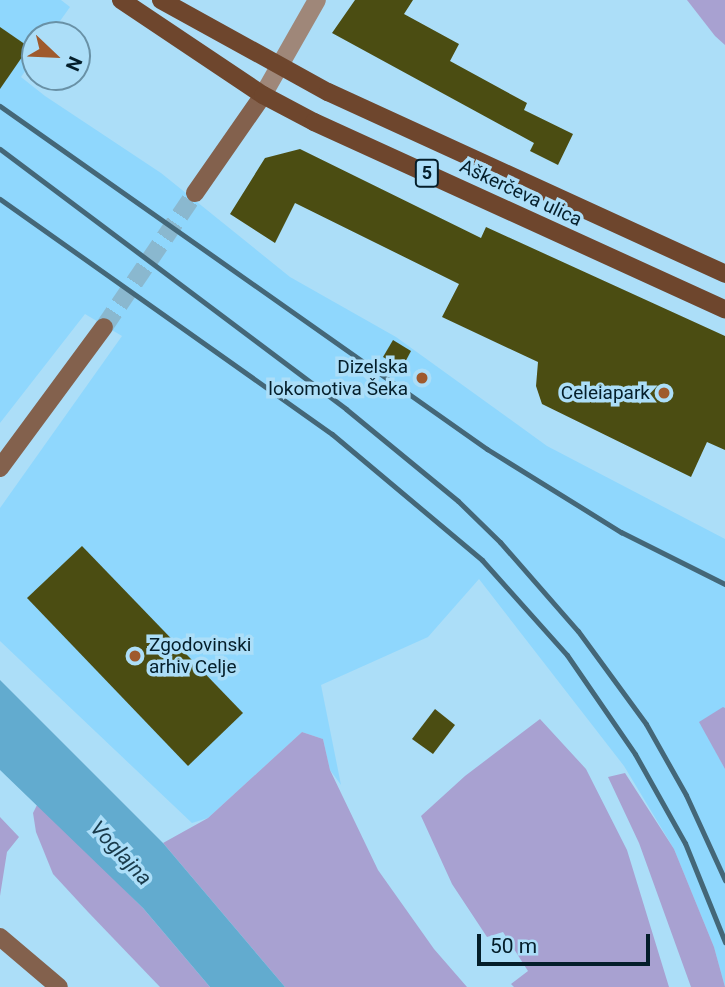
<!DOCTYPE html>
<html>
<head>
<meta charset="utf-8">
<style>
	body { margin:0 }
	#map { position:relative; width:725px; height:987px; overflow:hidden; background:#acdef8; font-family:Roboto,sans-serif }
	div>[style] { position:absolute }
	.built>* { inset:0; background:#8fd7fd }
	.green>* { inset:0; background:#a8a1d1 }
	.water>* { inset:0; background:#62abcf }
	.building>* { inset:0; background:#4b4d12 }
	.secondary-tunnel>* { height:18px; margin-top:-9px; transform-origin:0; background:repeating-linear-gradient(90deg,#8ab8cf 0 18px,transparent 0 27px) }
	.street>* { height:18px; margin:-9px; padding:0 9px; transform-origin:9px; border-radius:9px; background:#9f8779 }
	.secondary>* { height:18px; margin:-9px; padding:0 9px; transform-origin:9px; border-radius:9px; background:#83614d }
	.primary>* { height:18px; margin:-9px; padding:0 9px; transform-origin:9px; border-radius:9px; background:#6e462d }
	.rail>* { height:5px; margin:-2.5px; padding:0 2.5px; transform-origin:2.5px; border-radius:2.5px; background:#446778 }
	.dots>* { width:19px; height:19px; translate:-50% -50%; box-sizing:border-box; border:4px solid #acdef8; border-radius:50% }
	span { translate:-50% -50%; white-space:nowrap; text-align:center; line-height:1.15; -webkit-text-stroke:7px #acdef8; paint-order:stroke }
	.shield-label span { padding:2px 5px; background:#acdef8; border:2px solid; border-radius:5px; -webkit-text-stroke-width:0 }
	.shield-label { font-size:18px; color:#041e2a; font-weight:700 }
	.street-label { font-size:19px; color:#041e2a }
	.poi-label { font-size:19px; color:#041e2a }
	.right { translate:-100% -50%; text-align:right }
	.left { translate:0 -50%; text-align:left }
	.water-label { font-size:21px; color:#193a4a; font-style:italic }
	.north { position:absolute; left:21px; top:21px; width:70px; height:70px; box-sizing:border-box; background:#acdef8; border:2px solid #6991a6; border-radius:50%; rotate:113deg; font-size:19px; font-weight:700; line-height:28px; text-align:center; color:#041e2a }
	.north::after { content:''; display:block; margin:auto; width:24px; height:32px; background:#9f5a2d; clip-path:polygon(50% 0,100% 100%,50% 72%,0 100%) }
	.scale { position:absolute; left:477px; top:934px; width:173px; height:32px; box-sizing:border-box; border:4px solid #041e2a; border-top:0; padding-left:9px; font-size:21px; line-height:24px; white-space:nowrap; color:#041e2a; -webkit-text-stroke:5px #acdef8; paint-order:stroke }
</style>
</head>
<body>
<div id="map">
	<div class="built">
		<i style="clip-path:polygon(0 0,61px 0,70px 7px,50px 35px,35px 35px,35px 57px,21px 77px,45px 96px,161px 173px,290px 277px,396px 337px,547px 446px,725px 539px,725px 708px,716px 752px,725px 769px,725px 987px,714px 947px,674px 849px,624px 766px,479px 579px,428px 637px,321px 685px,341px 785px,330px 770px,323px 739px,302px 732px,208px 818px,192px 823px,0 641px,0 508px,122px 336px,85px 314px,0 423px)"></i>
	</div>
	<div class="green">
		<i style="clip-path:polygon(687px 0,725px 0,725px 45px,715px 36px)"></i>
		<i style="clip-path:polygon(723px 707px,725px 708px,725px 769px,699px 722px)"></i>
		<i style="clip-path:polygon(540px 719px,586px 769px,627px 850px,669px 987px,514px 987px,511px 984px,528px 971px,503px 932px,487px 937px,452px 884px,421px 816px,465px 776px)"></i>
		<i style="clip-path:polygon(302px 732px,323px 739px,330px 770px,378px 870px,434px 949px,467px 987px,285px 987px,163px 843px,208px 818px)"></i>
		<i style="clip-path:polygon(625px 773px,674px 849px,714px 947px,725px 987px,691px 987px,639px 843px,608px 777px)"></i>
		<i style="clip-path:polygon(38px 803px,143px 908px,210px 987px,160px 987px,89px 913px,53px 874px,36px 832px,33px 813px)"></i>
		<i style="clip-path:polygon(0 817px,19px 837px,7px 852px,0 896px)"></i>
	</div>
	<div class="water">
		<i style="clip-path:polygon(0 680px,163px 843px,285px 987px,210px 987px,143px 908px,0 770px)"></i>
	</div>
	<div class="building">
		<i style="clip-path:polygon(355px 0,413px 0,404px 14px,459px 44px,450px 61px,527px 103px,524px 110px,573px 134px,558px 165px,530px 151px,534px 143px,332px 33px)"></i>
		<i style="clip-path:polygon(0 27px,29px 47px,0 89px)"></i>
		<i style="clip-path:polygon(300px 149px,481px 238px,486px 227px,725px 336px,725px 450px,707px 442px,691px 477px,542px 404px,536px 386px,538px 362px,442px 317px,459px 284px,295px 203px,275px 243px,230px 214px,265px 158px)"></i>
		<i style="clip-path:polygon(393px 340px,411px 351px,402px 368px,383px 357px)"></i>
		<i style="clip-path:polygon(82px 546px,243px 713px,188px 766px,27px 598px)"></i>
		<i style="clip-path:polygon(435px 709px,455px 725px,433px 754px,412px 739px)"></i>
	</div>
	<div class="secondary-tunnel">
		<i style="left:104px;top:327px;width:162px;rotate:-55.8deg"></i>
	</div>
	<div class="street">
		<i style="left:263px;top:95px;width:109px;rotate:-60.4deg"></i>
	</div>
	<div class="secondary">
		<i style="left:195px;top:193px;width:119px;rotate:-55.2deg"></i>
		<i style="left:0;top:468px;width:175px;rotate:-53.6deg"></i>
		<i style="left:0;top:937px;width:77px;rotate:40.3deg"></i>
	</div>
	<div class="primary">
		<i style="left:121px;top:0;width:171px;rotate:33.8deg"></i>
		<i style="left:263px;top:95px;width:58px;rotate:27.9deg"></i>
		<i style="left:314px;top:122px;width:452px;rotate:24.5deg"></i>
		<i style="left:161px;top:0;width:191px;rotate:28.9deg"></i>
		<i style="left:328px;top:92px;width:437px;rotate:24.6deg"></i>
	</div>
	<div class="rail">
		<i style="left:0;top:106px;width:596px;rotate:35.16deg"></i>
		<i style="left:487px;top:449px;width:158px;rotate:31.8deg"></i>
		<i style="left:621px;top:532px;width:116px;rotate:26.6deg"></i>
		<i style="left:0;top:149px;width:433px;rotate:36.9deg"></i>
		<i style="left:346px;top:409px;width:145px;rotate:39.4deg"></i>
		<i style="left:458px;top:501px;width:59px;rotate:44.3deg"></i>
		<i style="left:500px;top:542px;width:118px;rotate:48.8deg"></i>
		<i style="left:578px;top:631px;width:115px;rotate:53.8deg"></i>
		<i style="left:646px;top:724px;width:81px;rotate:60.6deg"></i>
		<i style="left:686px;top:795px;width:94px;rotate:65.4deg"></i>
		<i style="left:0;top:199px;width:407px;rotate:35.3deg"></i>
		<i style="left:332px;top:434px;width:196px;rotate:40deg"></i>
		<i style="left:482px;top:560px;width:127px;rotate:48.2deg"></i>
		<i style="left:567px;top:655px;width:120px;rotate:55.5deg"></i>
		<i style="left:635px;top:754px;width:102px;rotate:60.7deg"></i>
		<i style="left:685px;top:843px;width:107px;rotate:68deg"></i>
	</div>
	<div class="dots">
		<i style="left:422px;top:378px;background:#9f5a2d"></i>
		<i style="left:664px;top:393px;background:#9f5a2d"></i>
		<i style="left:135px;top:656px;background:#9f5a2d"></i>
	</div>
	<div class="shield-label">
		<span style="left:427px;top:173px">5</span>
	</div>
	<div class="street-label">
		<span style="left:521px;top:193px;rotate:25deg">Aškerčeva ulica</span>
	</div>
	<div class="poi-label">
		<span class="right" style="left:408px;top:378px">Dizelska<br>lokomotiva Šeka</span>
		<span class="right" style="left:650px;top:393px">Celeiapark</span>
		<span class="left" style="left:149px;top:656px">Zgodovinski<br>arhiv Celje</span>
	</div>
	<div class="water-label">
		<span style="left:121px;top:853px;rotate:47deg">Voglajna</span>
	</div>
	<div class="north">N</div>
	<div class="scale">50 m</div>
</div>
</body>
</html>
